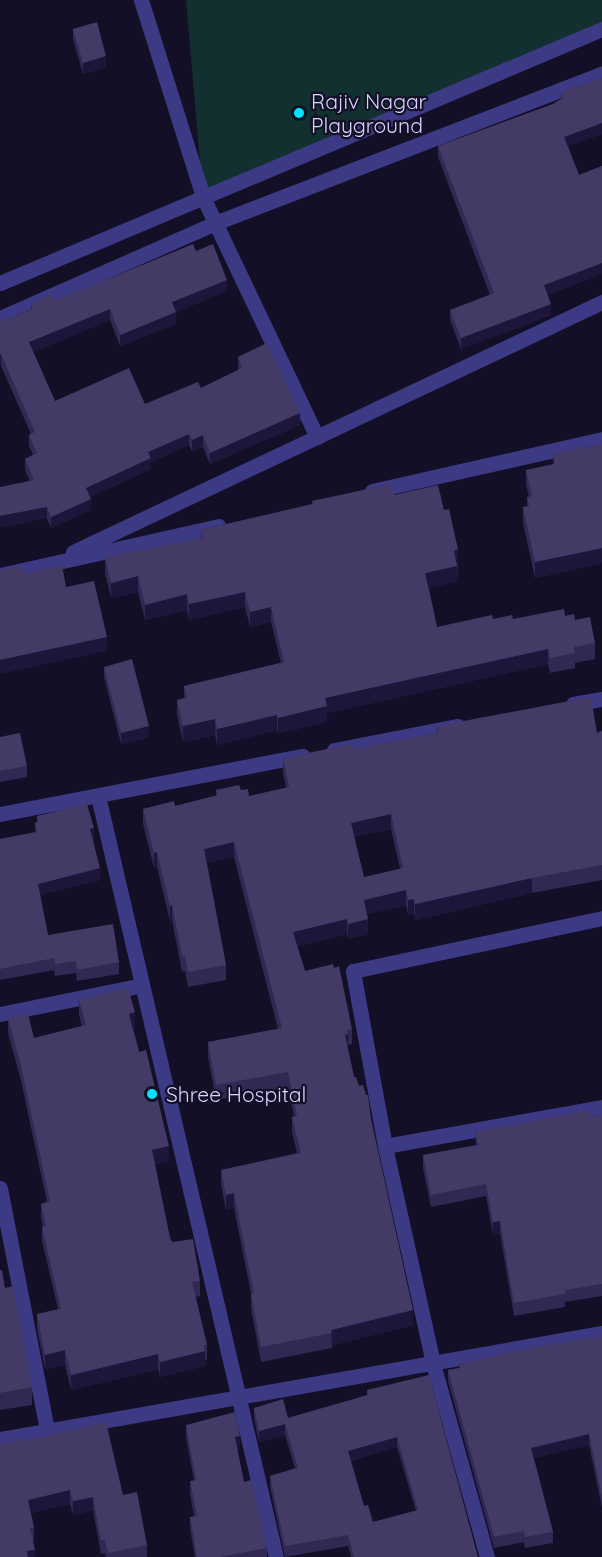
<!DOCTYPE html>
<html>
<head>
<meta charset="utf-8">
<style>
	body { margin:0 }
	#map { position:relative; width:602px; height:1557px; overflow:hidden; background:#130f26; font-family:Quicksand,sans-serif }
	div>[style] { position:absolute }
	.green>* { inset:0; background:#12302f }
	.minor>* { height:15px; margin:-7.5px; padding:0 7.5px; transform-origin:7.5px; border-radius:7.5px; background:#3d3a85 }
	.tertiary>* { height:15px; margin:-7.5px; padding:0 7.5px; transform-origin:7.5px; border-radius:7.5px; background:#3d3a85 }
	.wall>* { inset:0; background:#312854 }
	.shaded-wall>* { inset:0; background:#1d163a }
	.building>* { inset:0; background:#433a66 }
	.dots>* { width:16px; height:16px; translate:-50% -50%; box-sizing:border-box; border:3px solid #130f26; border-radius:50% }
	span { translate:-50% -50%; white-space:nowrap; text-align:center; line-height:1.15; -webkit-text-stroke:4.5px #130f26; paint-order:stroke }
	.poi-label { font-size:21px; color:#d9d4ff }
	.left { translate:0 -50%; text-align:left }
</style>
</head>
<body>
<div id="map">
	<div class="green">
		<i style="clip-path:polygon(186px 0,602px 0,602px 29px,203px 197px)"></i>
	</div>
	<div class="minor">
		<i style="left:141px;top:0;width:207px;rotate:72.5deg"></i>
		<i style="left:203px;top:197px;width:266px;rotate:64.6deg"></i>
		<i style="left:372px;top:491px;width:236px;rotate:-12.7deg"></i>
		<i style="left:73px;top:552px;width:585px;rotate:-25.29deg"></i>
		<i style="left:0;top:575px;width:224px;rotate:-12.6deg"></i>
		<i style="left:573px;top:704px;width:29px;rotate:-10deg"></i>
		<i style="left:334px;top:750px;width:126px;rotate:-11deg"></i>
		<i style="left:98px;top:796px;width:782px;rotate:76.84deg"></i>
		<i style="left:0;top:814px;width:308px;rotate:-10.9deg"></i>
		<i style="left:0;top:1014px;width:145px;rotate:-11.5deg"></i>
		<i style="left:385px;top:1146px;width:220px;rotate:-10.2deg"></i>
		<i style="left:0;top:1188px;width:247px;rotate:79deg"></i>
		<i style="left:0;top:1439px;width:611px;rotate:-9.99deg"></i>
		<i style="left:487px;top:1557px;width:201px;rotate:-105.6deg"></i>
		<i style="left:433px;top:1363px;width:222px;rotate:-102.5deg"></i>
		<i style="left:385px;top:1146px;width:178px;rotate:-100.4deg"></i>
		<i style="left:353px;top:971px;width:255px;rotate:-12deg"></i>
	</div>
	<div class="tertiary">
		<i style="left:0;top:283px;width:653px;rotate:-22.88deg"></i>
		<i style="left:0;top:318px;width:235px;rotate:-23.8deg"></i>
		<i style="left:215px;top:223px;width:415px;rotate:-21.1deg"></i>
	</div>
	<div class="wall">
		<i style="clip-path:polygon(73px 29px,106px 67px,83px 74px,73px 39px)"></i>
		<i style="clip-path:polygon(602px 78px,602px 134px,568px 146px,579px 175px,602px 166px,602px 274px,547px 295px,551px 315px,461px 349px,450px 320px,450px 310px,490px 295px,438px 157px,438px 146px,553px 104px,561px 99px,561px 92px)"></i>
		<i style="clip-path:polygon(196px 251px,227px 291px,176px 312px,176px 324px,120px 346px,110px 320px,33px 352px,55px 401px,145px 404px,201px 388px,238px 370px,238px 357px,300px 425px,210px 464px,203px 447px,192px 451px,189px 445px,151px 462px,151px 469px,90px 497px,91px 510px,51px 528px,25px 470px,25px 459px,33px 455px,29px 446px,29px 435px,31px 434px,1px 366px,0 322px,31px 309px,31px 304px,55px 301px)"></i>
		<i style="clip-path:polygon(602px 445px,602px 563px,535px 578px,523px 523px,523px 507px,527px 506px,527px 497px,529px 497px,526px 485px,526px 470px,553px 464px,553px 453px)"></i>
		<i style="clip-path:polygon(394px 495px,458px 565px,457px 581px,429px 588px,437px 627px,493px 619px,513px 619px,565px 616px,575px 620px,595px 643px,595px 659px,575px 663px,575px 668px,550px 673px,548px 664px,327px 713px,327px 722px,278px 733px,277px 730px,217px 745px,215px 735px,183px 742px,177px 715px,177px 700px,184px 698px,184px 686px,281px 663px,271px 622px,250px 627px,245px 607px,189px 620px,187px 610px,145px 620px,138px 592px,111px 598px,105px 573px,105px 557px,201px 539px,201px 530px,312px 504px,312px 501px)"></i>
		<i style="clip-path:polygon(104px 667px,149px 737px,121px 744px,104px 677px)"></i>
		<i style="clip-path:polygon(evenodd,437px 726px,597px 733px,602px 731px,602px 880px,532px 893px,415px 920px,414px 914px,408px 915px,406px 905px,367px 914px,368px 934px,348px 939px,347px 934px,297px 946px,305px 971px,352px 1029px,352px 1044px,348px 1045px,348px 1049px,354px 1077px,359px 1086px,371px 1119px,413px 1325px,332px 1345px,332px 1348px,261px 1362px,251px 1309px,251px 1294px,234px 1208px,226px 1210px,221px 1185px,221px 1170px,297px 1153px,292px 1132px,292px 1117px,294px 1116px,288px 1087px,216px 1100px,208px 1057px,208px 1042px,278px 1029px,234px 857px,207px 863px,226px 965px,226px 980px,188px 987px,185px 971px,182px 972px,172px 920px,170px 921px,157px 867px,154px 868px,143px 824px,143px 809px,175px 806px,216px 796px,216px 790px,241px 790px,249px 796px,286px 788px,283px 773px,283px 758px,353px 749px,437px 733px,437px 726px,391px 829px,400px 869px,364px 877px,354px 837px,391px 829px)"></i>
		<i style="clip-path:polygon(0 737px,27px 766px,27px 777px,0 782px)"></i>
		<i style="clip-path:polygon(37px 816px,94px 840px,93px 840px,100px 880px,40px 895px,48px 935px,119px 962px,119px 974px,77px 981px,76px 973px,55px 976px,54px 970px,0 980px,0 839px,35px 832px,35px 823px,37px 822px)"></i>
		<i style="clip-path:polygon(79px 1000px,135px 1027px,133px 1028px,169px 1161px,155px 1164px,170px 1238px,200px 1281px,200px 1296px,196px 1297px,207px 1345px,207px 1360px,205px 1360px,205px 1366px,160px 1377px,158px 1369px,71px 1390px,65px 1365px,45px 1369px,37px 1329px,37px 1314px,58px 1309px,42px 1241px,42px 1227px,43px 1226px,41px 1218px,41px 1204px,47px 1202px,21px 1081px,8px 1033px,8px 1018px,34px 1038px,82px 1026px,79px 1015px)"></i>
		<i style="clip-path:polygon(602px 1115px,602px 1296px,565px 1302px,565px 1307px,514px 1316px,500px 1233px,493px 1235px,486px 1196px,431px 1207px,423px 1168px,423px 1155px,476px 1145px,475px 1132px,590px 1117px)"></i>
		<i style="clip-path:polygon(0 1270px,32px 1387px,32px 1405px,0 1410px)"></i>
		<i style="clip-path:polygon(602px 1336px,602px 1508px,589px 1445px,534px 1458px,553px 1532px,553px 1543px,525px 1548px,524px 1542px,494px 1548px,448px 1381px,448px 1370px,459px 1368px,459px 1364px)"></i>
		<i style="clip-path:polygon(evenodd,367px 1390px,478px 1557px,351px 1557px,348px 1546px,285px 1557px,270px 1487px,270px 1476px,295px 1468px,285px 1435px,259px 1442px,254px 1419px,254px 1408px,288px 1418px,367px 1395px,367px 1390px,397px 1447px,416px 1511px,373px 1522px,364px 1506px,351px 1461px,397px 1447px)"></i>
		<i style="clip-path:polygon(186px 1425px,240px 1448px,237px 1449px,244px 1482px,267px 1548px,267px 1557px,195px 1557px,190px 1529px,190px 1517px,194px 1516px,190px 1494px,190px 1481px,194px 1481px,186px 1437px)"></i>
		<i style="clip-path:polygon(0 1444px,123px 1495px,147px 1545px,147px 1557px,106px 1557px,105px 1553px,101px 1554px,93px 1510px,73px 1515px,70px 1504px,31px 1513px,34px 1528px,34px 1541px,33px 1541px,35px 1557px)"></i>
	</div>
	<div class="shaded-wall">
		<i style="clip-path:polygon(106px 56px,106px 67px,83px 74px,83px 63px)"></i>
		<i style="clip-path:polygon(602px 123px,602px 134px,564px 148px,564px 137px)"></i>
		<i style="clip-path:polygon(602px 263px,602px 274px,544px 296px,544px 285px)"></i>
		<i style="clip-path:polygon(227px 280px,227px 291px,172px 314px,172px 302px)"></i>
		<i style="clip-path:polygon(551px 304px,551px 315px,461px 349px,461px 338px)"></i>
		<i style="clip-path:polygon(110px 309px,110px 320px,29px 354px,29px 342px)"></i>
		<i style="clip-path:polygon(176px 312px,176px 324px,120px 346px,120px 335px)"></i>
		<i style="clip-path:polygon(1px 354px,1px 366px,0 366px,0 355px)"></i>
		<i style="clip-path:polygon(300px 413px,300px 425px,210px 464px,210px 453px)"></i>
		<i style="clip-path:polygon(189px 434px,189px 445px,151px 462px,151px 469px,86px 499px,86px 488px,148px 452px)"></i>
		<i style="clip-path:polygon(203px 435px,203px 447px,192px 451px,192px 440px)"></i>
		<i style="clip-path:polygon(91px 499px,91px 510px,51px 528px,51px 517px)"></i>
		<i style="clip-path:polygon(47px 507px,47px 518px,0 528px,0 516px)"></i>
		<i style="clip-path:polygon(602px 548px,602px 563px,535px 578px,535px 562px)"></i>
		<i style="clip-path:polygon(458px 549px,458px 565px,454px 566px,454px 551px)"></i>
		<i style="clip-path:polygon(457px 566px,457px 581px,425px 589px,425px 573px)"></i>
		<i style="clip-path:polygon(138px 576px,138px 592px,111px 598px,111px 583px)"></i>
		<i style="clip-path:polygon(245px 592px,245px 607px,189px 620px,189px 604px)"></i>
		<i style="clip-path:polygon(187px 594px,187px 610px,145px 620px,145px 605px)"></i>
		<i style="clip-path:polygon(271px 607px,271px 622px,250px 627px,250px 612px)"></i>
		<i style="clip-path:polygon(107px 637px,107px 651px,0 674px,0 660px)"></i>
		<i style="clip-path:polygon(548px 649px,548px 664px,327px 713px,327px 722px,278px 733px,278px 718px,325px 698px)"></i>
		<i style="clip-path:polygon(277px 715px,277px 730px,217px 745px,217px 729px)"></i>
		<i style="clip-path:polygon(215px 719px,215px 735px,183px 742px,183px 726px)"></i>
		<i style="clip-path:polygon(149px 726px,149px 737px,121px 744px,121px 733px)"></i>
		<i style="clip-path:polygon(391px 814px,391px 829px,351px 838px,351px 823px)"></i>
		<i style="clip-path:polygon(94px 828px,94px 840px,90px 841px,90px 829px)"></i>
		<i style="clip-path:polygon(234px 842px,234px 857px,204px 864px,204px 849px)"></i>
		<i style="clip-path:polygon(157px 852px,157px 867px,154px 868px,154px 853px)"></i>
		<i style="clip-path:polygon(100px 868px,100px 880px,38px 896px,38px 884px)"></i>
		<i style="clip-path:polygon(532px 878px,532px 893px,415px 920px,415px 904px)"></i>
		<i style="clip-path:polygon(406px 890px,406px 905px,364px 915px,364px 900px)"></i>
		<i style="clip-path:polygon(414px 899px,414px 914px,408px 915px,408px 900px)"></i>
		<i style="clip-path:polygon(172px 905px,172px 920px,170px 921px,170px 906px)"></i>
		<i style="clip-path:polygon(347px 919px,347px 934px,293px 947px,293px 932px)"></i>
		<i style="clip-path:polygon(368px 919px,368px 934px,348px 939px,348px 924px)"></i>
		<i style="clip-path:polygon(135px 1012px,135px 1027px,129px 1029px,129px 1014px)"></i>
		<i style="clip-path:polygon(348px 1034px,348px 1049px,345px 1035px)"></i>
		<i style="clip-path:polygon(169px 1146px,169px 1161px,152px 1165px,152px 1150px)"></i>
		<i style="clip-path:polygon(234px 1193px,234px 1208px,226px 1210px,226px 1195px)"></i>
		<i style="clip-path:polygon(500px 1221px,500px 1233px,493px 1235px,493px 1222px)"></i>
		<i style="clip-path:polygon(413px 1310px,413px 1325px,332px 1345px,331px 1330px)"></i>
		<i style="clip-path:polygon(65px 1350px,65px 1365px,45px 1369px,45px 1355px)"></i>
		<i style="clip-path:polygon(205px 1351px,205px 1366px,160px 1377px,160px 1362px)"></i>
		<i style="clip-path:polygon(158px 1354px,158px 1369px,71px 1390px,71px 1375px)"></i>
		<i style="clip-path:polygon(285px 1424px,285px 1435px,259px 1442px,259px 1431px)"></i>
		<i style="clip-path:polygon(589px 1434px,589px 1445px,531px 1459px,531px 1448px)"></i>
		<i style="clip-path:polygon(240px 1436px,240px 1448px,235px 1449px,235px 1437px)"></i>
		<i style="clip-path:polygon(397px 1437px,397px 1447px,348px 1462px,348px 1451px)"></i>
		<i style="clip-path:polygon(70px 1490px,70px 1504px,28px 1514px,28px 1500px)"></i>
		<i style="clip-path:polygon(93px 1497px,93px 1510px,73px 1515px,73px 1501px)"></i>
		<i style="clip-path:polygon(35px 1550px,35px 1557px,27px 1557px,27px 1551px)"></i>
	</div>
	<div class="building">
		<i style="clip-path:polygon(97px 22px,106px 56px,83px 63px,73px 29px)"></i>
		<i style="clip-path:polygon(602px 78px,602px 123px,564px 137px,579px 175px,602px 166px,602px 263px,544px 285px,551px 304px,461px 338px,450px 310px,494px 293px,438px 146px,553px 104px,563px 98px,561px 92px)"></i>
		<i style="clip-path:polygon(193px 244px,196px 251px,213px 244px,227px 280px,172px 302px,176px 312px,120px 335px,110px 309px,29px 342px,55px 401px,129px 368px,145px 404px,198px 382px,201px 388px,242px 368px,238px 357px,267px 343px,300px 413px,210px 453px,203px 435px,192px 440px,189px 434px,148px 452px,151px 458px,86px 488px,91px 499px,51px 517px,47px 507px,0 516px,0 487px,34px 480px,25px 459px,37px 453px,29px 435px,35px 432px,1px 354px,0 355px,0 322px,33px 309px,31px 304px,52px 294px,55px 301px)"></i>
		<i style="clip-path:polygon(602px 445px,602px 548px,535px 562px,523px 507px,529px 506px,527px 497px,532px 496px,526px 470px,555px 464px,553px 453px)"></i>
		<i style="clip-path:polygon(391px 484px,394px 495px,438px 485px,444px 510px,449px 509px,458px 549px,454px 551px,457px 566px,425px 573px,437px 627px,492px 615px,493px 619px,512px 615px,513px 619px,564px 609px,565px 616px,574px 614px,575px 620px,590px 617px,595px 643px,574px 647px,575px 653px,550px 658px,548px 649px,325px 698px,327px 706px,278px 718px,277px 715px,217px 729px,215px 719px,183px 726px,177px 700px,187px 698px,184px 686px,284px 662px,271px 607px,250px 612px,245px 592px,189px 604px,187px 594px,145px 605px,138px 576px,111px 583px,105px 557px,203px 538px,201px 530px,313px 504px,312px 501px)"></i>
		<i style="clip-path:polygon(62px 565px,66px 587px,94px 581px,107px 637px,0 660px,0 570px,22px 566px,23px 574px)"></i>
		<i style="clip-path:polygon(132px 659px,149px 726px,121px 733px,104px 667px)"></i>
		<i style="clip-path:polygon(evenodd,591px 697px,597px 733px,602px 731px,602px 865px,532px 878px,415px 904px,414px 899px,408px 900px,406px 890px,364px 900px,368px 919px,348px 924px,347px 919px,293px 932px,305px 971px,333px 964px,334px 968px,339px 966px,352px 1029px,347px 1030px,348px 1034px,345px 1035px,354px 1077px,356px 1077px,359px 1086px,363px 1085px,366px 1095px,368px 1095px,371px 1119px,413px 1310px,331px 1330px,332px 1333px,261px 1347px,251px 1294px,254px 1294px,234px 1193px,226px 1195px,221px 1170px,301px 1153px,292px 1117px,297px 1116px,288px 1072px,216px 1085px,208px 1042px,282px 1028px,234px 842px,204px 849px,226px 965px,188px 972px,185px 956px,182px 956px,172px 905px,170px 906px,157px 852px,154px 853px,143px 809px,174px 801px,175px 806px,218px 795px,216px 790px,239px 785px,241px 790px,248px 789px,249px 796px,289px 787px,283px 758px,352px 744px,353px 749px,438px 733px,437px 726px,591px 697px,391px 814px,403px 868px,364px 877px,351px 823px,391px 814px)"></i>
		<i style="clip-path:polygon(20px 733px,27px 766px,0 771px,0 737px)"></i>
		<i style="clip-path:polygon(87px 804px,94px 828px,90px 829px,100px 868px,38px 884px,48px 935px,113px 924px,119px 962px,77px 970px,76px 961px,55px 964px,54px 958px,0 969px,0 839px,37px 832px,35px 823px,38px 822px,37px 816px)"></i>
		<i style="clip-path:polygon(128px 988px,135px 1012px,129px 1014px,139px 1052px,146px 1050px,169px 1146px,152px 1150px,170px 1238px,172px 1242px,193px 1239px,200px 1281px,192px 1282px,207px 1345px,204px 1345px,205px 1351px,160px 1362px,158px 1354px,71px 1375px,65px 1350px,45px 1355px,37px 1314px,61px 1309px,42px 1227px,46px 1226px,41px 1204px,50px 1201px,21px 1066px,8px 1018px,28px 1014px,34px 1038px,86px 1025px,79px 1000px)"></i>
		<i style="clip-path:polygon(589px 1110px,590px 1117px,602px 1115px,602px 1284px,565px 1290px,565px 1294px,514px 1303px,500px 1221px,493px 1222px,486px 1184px,431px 1195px,423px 1155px,478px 1145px,475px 1132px)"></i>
		<i style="clip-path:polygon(0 1270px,2px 1270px,5px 1288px,13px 1286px,32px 1387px,0 1393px)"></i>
		<i style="clip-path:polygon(602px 1336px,602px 1497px,589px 1434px,531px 1448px,553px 1532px,525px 1537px,524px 1531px,494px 1537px,448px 1370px,460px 1368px,459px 1364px,535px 1347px)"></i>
		<i style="clip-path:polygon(evenodd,429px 1375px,478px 1557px,354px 1557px,348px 1535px,285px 1546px,270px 1476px,298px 1468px,285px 1424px,259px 1431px,254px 1408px,283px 1399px,288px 1418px,368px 1395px,367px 1390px,429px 1375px,397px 1437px,418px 1510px,373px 1522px,368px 1505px,364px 1506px,348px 1451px,397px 1437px)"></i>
		<i style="clip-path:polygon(235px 1412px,240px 1436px,235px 1437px,244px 1482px,251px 1480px,267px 1548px,220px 1557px,197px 1557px,190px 1517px,197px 1516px,190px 1481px,196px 1480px,186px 1425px)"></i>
		<i style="clip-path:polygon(106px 1422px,123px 1495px,137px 1492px,147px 1545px,108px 1553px,105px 1540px,101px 1540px,93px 1497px,73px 1501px,70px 1490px,28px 1500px,34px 1528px,30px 1528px,35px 1550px,27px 1551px,28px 1557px,0 1557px,0 1444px,46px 1436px)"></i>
	</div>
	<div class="dots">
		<i style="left:299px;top:113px;background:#00e5ff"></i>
		<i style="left:152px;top:1094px;background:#00e5ff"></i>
	</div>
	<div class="poi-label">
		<span class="left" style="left:311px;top:113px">Rajiv Nagar<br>Playground</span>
		<span class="left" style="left:166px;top:1094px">Shree Hospital</span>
	</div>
</div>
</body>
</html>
